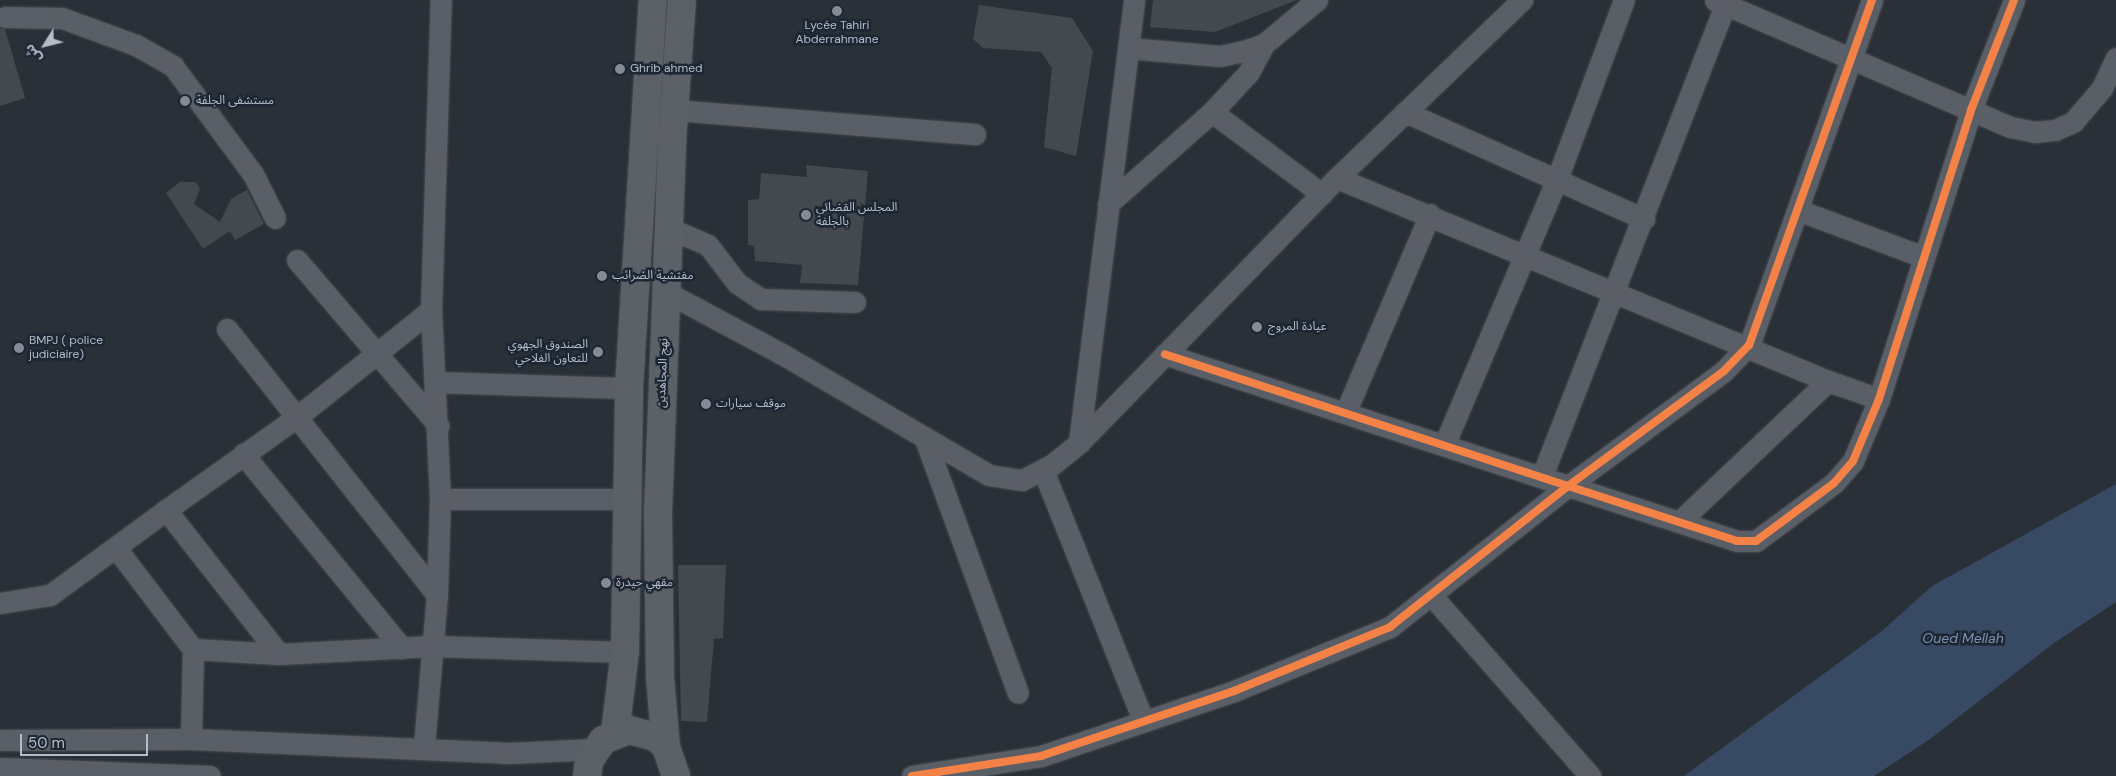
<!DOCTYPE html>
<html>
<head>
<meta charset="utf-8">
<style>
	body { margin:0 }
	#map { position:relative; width:2116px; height:776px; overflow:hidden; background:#2a3038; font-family:"DM Sans","Noto Sans Arabic",sans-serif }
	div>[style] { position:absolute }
	.water>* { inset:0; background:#384963 }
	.building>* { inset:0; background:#444950 }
	.roads { filter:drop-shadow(0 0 1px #484c53) drop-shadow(0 0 1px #484c53) }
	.minor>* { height:21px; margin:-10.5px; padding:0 10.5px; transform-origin:10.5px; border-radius:10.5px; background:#5a5e66 }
	.major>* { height:28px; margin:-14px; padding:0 14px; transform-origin:14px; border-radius:14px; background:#5c6168 }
	.cycleway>* { height:8px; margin:-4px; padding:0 4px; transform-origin:4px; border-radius:4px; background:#f48246 }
	.dots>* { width:14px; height:14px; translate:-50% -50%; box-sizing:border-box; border:2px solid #1d2633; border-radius:50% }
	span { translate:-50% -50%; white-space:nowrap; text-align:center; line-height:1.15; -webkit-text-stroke:5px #1d2633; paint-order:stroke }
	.poi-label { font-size:12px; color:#b4bcc9 }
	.left { translate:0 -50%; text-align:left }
	.right { translate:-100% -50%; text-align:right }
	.street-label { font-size:12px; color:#b4bcc9 }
	.water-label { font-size:14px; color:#7c92b1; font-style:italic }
	.north { position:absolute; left:20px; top:20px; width:50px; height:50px; -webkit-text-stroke:4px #1d2633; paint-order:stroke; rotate:234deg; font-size:14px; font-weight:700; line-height:20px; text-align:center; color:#b4bcc9 }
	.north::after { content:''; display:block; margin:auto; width:18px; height:22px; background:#b4bcc9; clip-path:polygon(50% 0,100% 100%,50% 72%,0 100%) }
	.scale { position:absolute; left:20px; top:734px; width:128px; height:22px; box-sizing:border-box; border:2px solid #b4bcc9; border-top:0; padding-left:6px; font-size:15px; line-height:18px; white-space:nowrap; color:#b4bcc9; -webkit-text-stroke:4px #1d2633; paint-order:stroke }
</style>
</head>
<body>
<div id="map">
	<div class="water">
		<i style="clip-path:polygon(2116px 484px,2116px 602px,2054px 643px,1930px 739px,1874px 776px,1684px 776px,1882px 631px,1932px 586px)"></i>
	</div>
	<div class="building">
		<i style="clip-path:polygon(1153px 0,1297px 0,1215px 32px,1150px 27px)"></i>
		<i style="clip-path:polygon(979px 5px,1072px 18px,1093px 51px,1076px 156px,1044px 147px,1052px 68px,1041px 52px,983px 48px,973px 39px)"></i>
		<i style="clip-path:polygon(0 28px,5px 29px,25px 98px,0 106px)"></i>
		<i style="clip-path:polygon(806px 165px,868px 171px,858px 285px,800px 283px,802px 265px,755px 261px,754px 246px,748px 245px,748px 200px,759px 199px,761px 173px,807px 177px)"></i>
		<i style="clip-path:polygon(180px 182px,196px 182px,200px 189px,194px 204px,220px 222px,231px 199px,247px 190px,264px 224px,235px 240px,230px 231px,203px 249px,166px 193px)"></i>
		<i style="clip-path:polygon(678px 565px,726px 565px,723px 638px,714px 639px,707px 722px,681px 721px)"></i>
	</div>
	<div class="roads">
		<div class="minor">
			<i style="left:1715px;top:0;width:321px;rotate:23.3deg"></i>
			<i style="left:2010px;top:127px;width:25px;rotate:11deg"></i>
			<i style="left:2035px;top:132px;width:20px;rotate:-6deg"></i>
			<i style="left:2055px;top:130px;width:20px;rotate:-24deg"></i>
			<i style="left:2073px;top:122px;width:45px;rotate:-49.5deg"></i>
			<i style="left:2102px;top:88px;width:33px;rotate:-65deg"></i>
			<i style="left:1872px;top:0;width:366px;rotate:109.6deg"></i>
			<i style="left:1749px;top:345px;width:36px;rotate:134deg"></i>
			<i style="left:1724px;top:371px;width:194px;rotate:143.6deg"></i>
			<i style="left:1568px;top:486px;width:178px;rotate:18deg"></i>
			<i style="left:1737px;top:541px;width:19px"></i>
			<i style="left:1756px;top:541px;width:97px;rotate:-36.6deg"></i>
			<i style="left:1834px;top:483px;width:29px;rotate:-49deg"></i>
			<i style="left:1853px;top:461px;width:67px;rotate:-67.2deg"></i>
			<i style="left:1879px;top:399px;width:303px;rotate:-72.3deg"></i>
			<i style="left:1971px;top:110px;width:118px;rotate:-68.6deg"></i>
			<i style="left:5px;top:17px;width:57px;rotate:1deg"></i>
			<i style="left:62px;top:18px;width:79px;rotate:20deg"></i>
			<i style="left:136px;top:45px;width:43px;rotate:29.6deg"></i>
			<i style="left:173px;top:66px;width:134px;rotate:53.5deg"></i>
			<i style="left:253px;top:174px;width:49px;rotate:63.4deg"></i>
			<i style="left:1128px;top:48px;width:92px;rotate:5deg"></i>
			<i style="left:1220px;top:56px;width:25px;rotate:-12deg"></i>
			<i style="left:1244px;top:51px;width:21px;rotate:-19deg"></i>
			<i style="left:1264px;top:44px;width:69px;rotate:-39.7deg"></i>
			<i style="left:674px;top:110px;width:302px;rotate:4.6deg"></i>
			<i style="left:1212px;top:112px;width:137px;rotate:36.7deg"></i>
			<i style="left:1405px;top:112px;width:262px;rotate:24.1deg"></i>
			<i style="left:1337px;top:178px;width:531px;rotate:22.46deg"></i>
			<i style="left:1828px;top:381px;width:205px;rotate:136.6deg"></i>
			<i style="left:1108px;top:204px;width:139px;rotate:-41.5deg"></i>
			<i style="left:1212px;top:112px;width:54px;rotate:-47.2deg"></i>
			<i style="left:1249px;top:72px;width:32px;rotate:-62deg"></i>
			<i style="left:1798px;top:210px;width:134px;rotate:20.5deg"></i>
			<i style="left:671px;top:229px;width:40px;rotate:23.4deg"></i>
			<i style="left:708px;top:245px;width:48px;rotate:52.7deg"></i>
			<i style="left:737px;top:283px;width:29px;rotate:34deg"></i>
			<i style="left:761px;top:299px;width:94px;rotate:1.8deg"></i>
			<i style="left:297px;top:260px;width:218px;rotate:49.5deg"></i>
			<i style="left:666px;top:292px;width:132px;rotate:28.1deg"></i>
			<i style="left:782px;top:354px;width:240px;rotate:30.3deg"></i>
			<i style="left:989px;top:475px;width:33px;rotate:9deg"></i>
			<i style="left:1022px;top:480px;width:35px;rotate:-27deg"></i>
			<i style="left:1053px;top:464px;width:33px;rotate:-39deg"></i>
			<i style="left:1079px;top:443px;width:370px;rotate:-45.8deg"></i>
			<i style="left:1337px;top:178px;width:257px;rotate:-43.9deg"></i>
			<i style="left:227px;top:329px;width:339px;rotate:51.7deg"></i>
			<i style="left:1828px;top:381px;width:54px;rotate:19.4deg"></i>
			<i style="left:436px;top:382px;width:193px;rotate:1.8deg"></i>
			<i style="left:1346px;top:411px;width:214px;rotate:-66.9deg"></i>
			<i style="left:925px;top:439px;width:270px;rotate:69.9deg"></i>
			<i style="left:1079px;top:443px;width:446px;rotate:-82.9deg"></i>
			<i style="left:1445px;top:443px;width:287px;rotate:-67deg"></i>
			<i style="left:1557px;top:179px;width:191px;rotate:-69.5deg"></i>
			<i style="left:243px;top:454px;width:251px;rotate:50.7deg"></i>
			<i style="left:1043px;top:470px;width:271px;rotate:68.2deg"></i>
			<i style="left:1542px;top:476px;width:511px;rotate:-68.76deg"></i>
			<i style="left:440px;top:499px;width:188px"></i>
			<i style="left:116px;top:548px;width:127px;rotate:52.7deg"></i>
			<i style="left:193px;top:649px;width:90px;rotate:91.3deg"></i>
			<i style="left:1432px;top:596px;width:240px;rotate:48.7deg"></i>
			<i style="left:0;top:603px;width:51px;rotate:-9.1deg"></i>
			<i style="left:50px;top:595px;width:144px;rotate:-36.2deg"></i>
			<i style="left:193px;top:649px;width:86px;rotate:3.3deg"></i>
			<i style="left:279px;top:654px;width:153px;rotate:-3deg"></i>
			<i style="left:432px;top:646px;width:193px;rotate:1.8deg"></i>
			<i style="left:279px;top:654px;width:183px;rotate:-128.1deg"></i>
			<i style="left:166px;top:510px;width:161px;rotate:-35.4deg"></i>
			<i style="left:297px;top:417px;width:171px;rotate:-38.6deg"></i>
			<i style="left:0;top:740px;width:191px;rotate:-0.3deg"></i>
			<i style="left:191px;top:739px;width:319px;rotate:2.5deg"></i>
			<i style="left:510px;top:753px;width:85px;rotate:-2.7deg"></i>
			<i style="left:424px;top:746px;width:152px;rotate:-85.1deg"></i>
			<i style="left:437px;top:595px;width:96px;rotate:-88.2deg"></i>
			<i style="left:440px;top:499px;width:189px;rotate:-92.7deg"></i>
			<i style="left:431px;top:310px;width:310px;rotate:-88.2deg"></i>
			<i style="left:0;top:768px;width:210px;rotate:2.2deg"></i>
			<i style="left:912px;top:776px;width:131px;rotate:-8.8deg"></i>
			<i style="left:1041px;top:756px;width:204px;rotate:-18.6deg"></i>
			<i style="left:1234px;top:691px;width:169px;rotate:-22.3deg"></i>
			<i style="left:1390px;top:627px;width:227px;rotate:-38.4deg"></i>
			<i style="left:1568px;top:486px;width:424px;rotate:-161.9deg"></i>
		</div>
		<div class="major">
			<i style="left:615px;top:733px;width:82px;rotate:-83deg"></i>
			<i style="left:625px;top:652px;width:264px;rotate:-89.1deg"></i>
			<i style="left:629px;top:388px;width:389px;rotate:-86.5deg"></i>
			<i style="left:666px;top:747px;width:70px;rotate:-94.9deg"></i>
			<i style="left:660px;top:677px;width:165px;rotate:-90.7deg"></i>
			<i style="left:658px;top:512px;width:370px;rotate:-87.8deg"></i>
			<i style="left:672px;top:142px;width:142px;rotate:-86deg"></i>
			<i style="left:587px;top:776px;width:15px;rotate:-82deg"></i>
			<i style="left:589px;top:761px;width:25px;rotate:-56deg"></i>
			<i style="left:603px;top:740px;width:28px;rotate:-21deg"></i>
			<i style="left:629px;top:730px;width:28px;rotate:15deg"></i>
			<i style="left:656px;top:737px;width:14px;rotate:45deg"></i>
			<i style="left:666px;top:747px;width:31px;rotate:71deg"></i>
		</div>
	</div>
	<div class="cycleway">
		<i style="left:1872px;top:0;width:366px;rotate:109.6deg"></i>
		<i style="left:1749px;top:345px;width:36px;rotate:134deg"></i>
		<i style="left:1724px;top:371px;width:194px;rotate:143.6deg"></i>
		<i style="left:1568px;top:486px;width:178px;rotate:18deg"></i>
		<i style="left:1737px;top:541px;width:19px"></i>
		<i style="left:1756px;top:541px;width:97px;rotate:-36.6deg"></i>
		<i style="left:1834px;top:483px;width:29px;rotate:-49deg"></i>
		<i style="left:1853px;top:461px;width:67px;rotate:-67.2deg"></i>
		<i style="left:1879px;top:399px;width:303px;rotate:-72.3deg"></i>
		<i style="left:1971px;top:110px;width:118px;rotate:-68.6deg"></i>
		<i style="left:912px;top:776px;width:131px;rotate:-8.8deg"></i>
		<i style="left:1041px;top:756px;width:204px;rotate:-18.6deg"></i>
		<i style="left:1234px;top:691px;width:169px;rotate:-22.3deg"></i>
		<i style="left:1390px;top:627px;width:227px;rotate:-38.4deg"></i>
		<i style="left:1568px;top:486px;width:424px;rotate:-161.9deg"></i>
	</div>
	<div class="dots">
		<i style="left:837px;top:11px;background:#848b96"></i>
		<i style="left:620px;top:69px;background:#848b96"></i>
		<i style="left:185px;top:101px;background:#848b96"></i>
		<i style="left:806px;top:215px;background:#848b96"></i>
		<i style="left:602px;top:276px;background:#848b96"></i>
		<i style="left:1257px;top:327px;background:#848b96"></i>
		<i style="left:19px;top:348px;background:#848b96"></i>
		<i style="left:598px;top:352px;background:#848b96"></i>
		<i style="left:706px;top:404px;background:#848b96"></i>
		<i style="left:606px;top:583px;background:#848b96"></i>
	</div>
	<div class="poi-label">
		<span style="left:837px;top:33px">Lycée Tahiri<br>Abderrahmane</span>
		<span class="left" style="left:630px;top:69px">Ghrib ahmed</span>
		<span class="left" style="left:196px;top:101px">مستشفى الجلفة</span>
		<span class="left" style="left:816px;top:215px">المجلس القضائي<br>بالجلفة</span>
		<span class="left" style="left:612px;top:276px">مفتشية الضرائب</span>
		<span class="left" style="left:1268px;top:327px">عيادة المروج</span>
		<span class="left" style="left:29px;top:348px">BMPJ ( police<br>judiciaire)</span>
		<span class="right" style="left:588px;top:352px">الصندوق الجهوي<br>للتعاون الفلاحي</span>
		<span class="left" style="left:716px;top:404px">موقف سيارات</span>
		<span class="left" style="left:616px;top:583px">مقهي حيدرة</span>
	</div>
	<div class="street-label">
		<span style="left:663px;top:373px;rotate:-88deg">نهج المجاهدين</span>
	</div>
	<div class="water-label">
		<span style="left:1963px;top:638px">Oued Mellah</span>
	</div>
	<div class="north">ش</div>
	<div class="scale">50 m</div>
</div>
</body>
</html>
